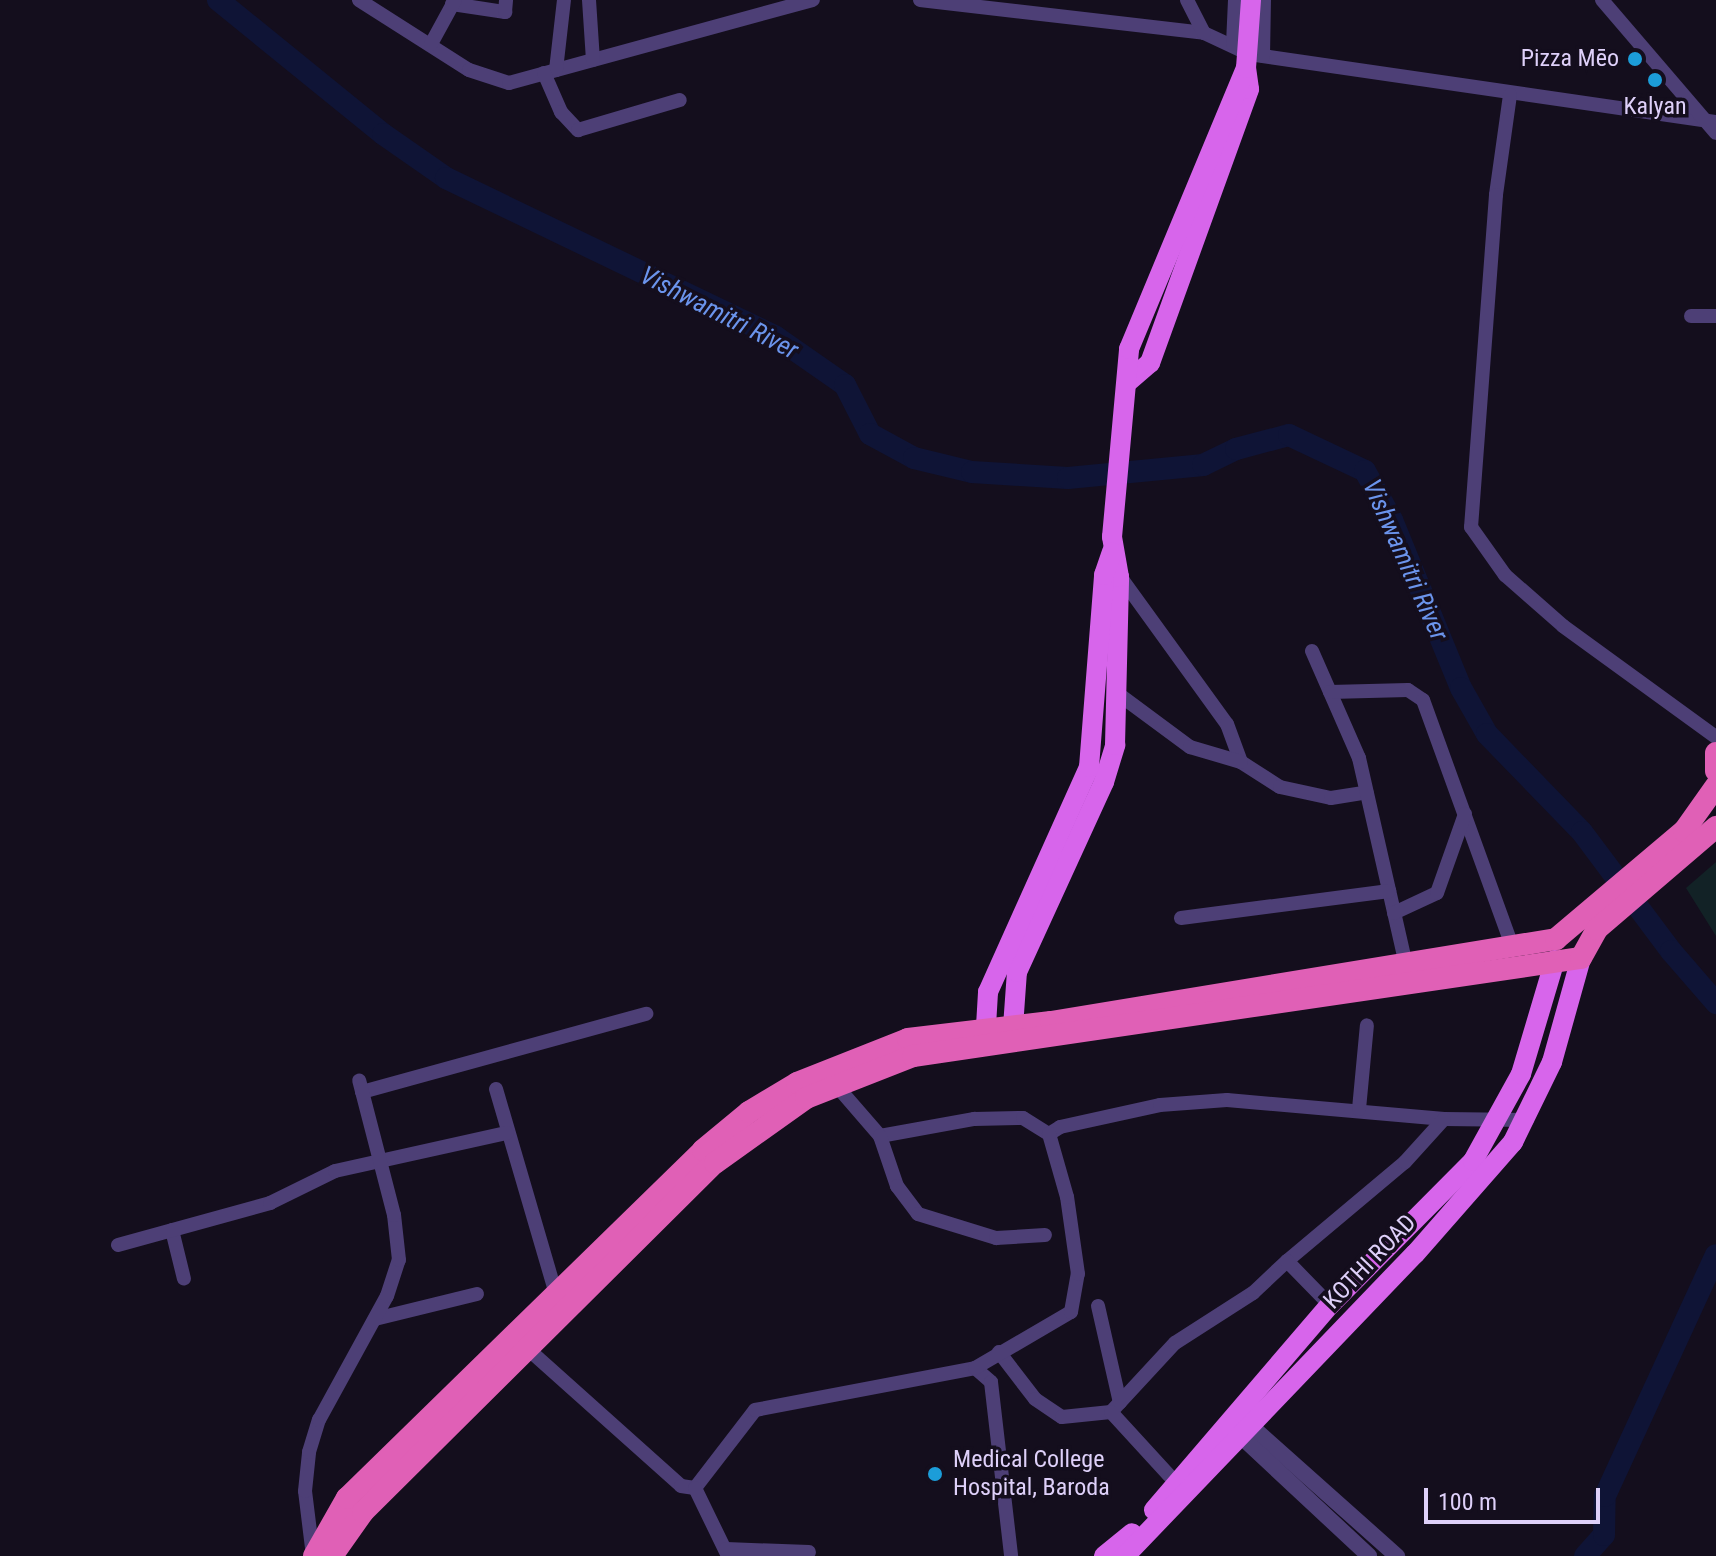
<!DOCTYPE html>
<html>
<head>
<meta charset="utf-8">
<style>
	body { margin:0 }
	#map { position:relative; width:1716px; height:1556px; overflow:hidden; background:#140e1d; font-family:"Roboto Condensed",sans-serif }
	div>[style] { position:absolute }
	.green>* { inset:0; background:#122226 }
	.river>* { height:22px; margin:-11px; padding:0 11px; transform-origin:11px; border-radius:11px; background:#0f1436 }
	.minor>* { height:14px; margin:-7px; padding:0 7px; transform-origin:7px; border-radius:7px; background:#4d3f76 }
	.tertiary>* { height:16px; margin:-8px; padding:0 8px; transform-origin:8px; border-radius:8px; background:#4d3f76 }
	.primary>* { height:20px; margin:-10px; padding:0 10px; transform-origin:10px; border-radius:10px; background:#d765eb }
	.trunk>* { height:22px; margin:-11px; padding:0 11px; transform-origin:11px; border-radius:11px; background:#e060b6 }
	.dots>* { width:22px; height:22px; translate:-50% -50%; box-sizing:border-box; border:4px solid #140e1d; border-radius:50% }
	span { translate:-50% -50%; white-space:nowrap; text-align:center; line-height:1.15; -webkit-text-stroke:7px #140e1d; paint-order:stroke }
	.poi-label { font-size:24px; color:#ded0f9 }
	.right { translate:-100% -50%; text-align:right }
	.left { translate:0 -50%; text-align:left }
	.street-label { font-size:24px; color:#ded0f9 }
	.water-label { font-size:26px; color:#6b94ec; font-style:italic }
	.scale { position:absolute; left:1424px; top:1488px; width:176px; height:36px; box-sizing:border-box; border:4px solid #ded0f9; border-top:0; padding-left:10px; font-size:24px; line-height:28px; white-space:nowrap; color:#ded0f9; -webkit-text-stroke:6px #140e1d; paint-order:stroke }
</style>
</head>
<body>
<div id="map">
	<div class="green">
		<i style="clip-path:polygon(1716px 862px,1716px 936px,1686px 888px)"></i>
	</div>
	<div class="river">
		<i style="left:218px;top:0;width:213px;rotate:39.1deg"></i>
		<i style="left:383px;top:134px;width:77px;rotate:34.9deg"></i>
		<i style="left:446px;top:178px;width:366px;rotate:25.7deg"></i>
		<i style="left:776px;top:337px;width:84px;rotate:34.8deg"></i>
		<i style="left:845px;top:385px;width:55px;rotate:63deg"></i>
		<i style="left:870px;top:434px;width:50px;rotate:28.6deg"></i>
		<i style="left:914px;top:458px;width:60px;rotate:13.6deg"></i>
		<i style="left:972px;top:472px;width:96px;rotate:3.6deg"></i>
		<i style="left:1068px;top:478px;width:136px;rotate:-5.5deg"></i>
		<i style="left:1203px;top:465px;width:37px;rotate:-26deg"></i>
		<i style="left:1236px;top:449px;width:55px;rotate:-14.8deg"></i>
		<i style="left:1289px;top:435px;width:84px;rotate:25.3deg"></i>
		<i style="left:1365px;top:471px;width:56px;rotate:61.1deg"></i>
		<i style="left:1392px;top:520px;width:182px;rotate:67.7deg"></i>
		<i style="left:1461px;top:688px;width:53px;rotate:60.5deg"></i>
		<i style="left:1487px;top:734px;width:136px;rotate:45.9deg"></i>
		<i style="left:1582px;top:832px;width:149px;rotate:53.2deg"></i>
		<i style="left:1671px;top:951px;width:69px;rotate:49.1deg"></i>
		<i style="left:1585px;top:1556px;width:28px;rotate:-48deg"></i>
		<i style="left:1604px;top:1535px;width:39px;rotate:-89deg"></i>
		<i style="left:1605px;top:1496px;width:265px;rotate:-65.3deg"></i>
	</div>
	<div class="minor">
		<i style="left:359px;top:0;width:130px;rotate:32.5deg"></i>
		<i style="left:469px;top:70px;width:42px;rotate:18deg"></i>
		<i style="left:509px;top:83px;width:315px;rotate:-15.3deg"></i>
		<i style="left:589px;top:0;width:60px;rotate:86.2deg"></i>
		<i style="left:920px;top:0;width:286px;rotate:6.6deg"></i>
		<i style="left:1204px;top:33px;width:50px;rotate:25deg"></i>
		<i style="left:1249px;top:54px;width:472px;rotate:8.3deg"></i>
		<i style="left:1187px;top:0;width:37px;rotate:63deg"></i>
		<i style="left:1602px;top:0;width:175px;rotate:49.4deg"></i>
		<i style="left:452px;top:4px;width:54px;rotate:8.6deg"></i>
		<i style="left:505px;top:12px;width:12px;rotate:-85deg"></i>
		<i style="left:431px;top:44px;width:50px;rotate:-61.4deg"></i>
		<i style="left:1233px;top:44px;width:44px;rotate:-87.4deg"></i>
		<i style="left:1263px;top:56px;width:56px;rotate:-89deg"></i>
		<i style="left:556px;top:70px;width:70px;rotate:-83.5deg"></i>
		<i style="left:544px;top:73px;width:43px;rotate:66.4deg"></i>
		<i style="left:561px;top:112px;width:25px;rotate:47deg"></i>
		<i style="left:578px;top:130px;width:106px;rotate:-16.4deg"></i>
		<i style="left:1510px;top:95px;width:101px;rotate:98deg"></i>
		<i style="left:1496px;top:195px;width:333px;rotate:94.3deg"></i>
		<i style="left:1471px;top:527px;width:59px;rotate:54.7deg"></i>
		<i style="left:1505px;top:575px;width:77px;rotate:41.3deg"></i>
		<i style="left:1563px;top:626px;width:189px;rotate:36deg"></i>
		<i style="left:1691px;top:316px;width:25px"></i>
		<i style="left:1119px;top:575px;width:184px;rotate:54.1deg"></i>
		<i style="left:1227px;top:724px;width:40px;rotate:69.8deg"></i>
		<i style="left:1241px;top:762px;width:46px;rotate:32.7deg"></i>
		<i style="left:1280px;top:787px;width:52px;rotate:12.2deg"></i>
		<i style="left:1331px;top:798px;width:36px;rotate:-9deg"></i>
		<i style="left:1312px;top:651px;width:117px;rotate:66.3deg"></i>
		<i style="left:1359px;top:758px;width:212px;rotate:77.2deg"></i>
		<i style="left:1330px;top:692px;width:78px;rotate:-1.5deg"></i>
		<i style="left:1408px;top:690px;width:18px;rotate:34deg"></i>
		<i style="left:1423px;top:700px;width:264px;rotate:70.1deg"></i>
		<i style="left:1117px;top:693px;width:91px;rotate:36.5deg"></i>
		<i style="left:1190px;top:747px;width:53px;rotate:16.4deg"></i>
		<i style="left:1394px;top:913px;width:47px;rotate:-24.9deg"></i>
		<i style="left:1437px;top:893px;width:84px;rotate:-70.5deg"></i>
		<i style="left:1181px;top:918px;width:210px;rotate:-7.4deg"></i>
		<i style="left:835px;top:1084px;width:69px;rotate:49.1deg"></i>
		<i style="left:880px;top:1136px;width:96px;rotate:-10.3deg"></i>
		<i style="left:974px;top:1119px;width:49px;rotate:-1.2deg"></i>
		<i style="left:1023px;top:1118px;width:31px;rotate:32deg"></i>
		<i style="left:1049px;top:1134px;width:13px;rotate:-32deg"></i>
		<i style="left:1060px;top:1127px;width:102px;rotate:-12.4deg"></i>
		<i style="left:1160px;top:1105px;width:67px;rotate:-4.3deg"></i>
		<i style="left:1227px;top:1100px;width:218px;rotate:5deg"></i>
		<i style="left:1444px;top:1119px;width:83px;rotate:0.7deg"></i>
		<i style="left:496px;top:1089px;width:214px;rotate:73.7deg"></i>
		<i style="left:362px;top:1092px;width:295px;rotate:-15.4deg"></i>
		<i style="left:1359px;top:1109px;width:84px;rotate:-84.6deg"></i>
		<i style="left:880px;top:1136px;width:53px;rotate:71.2deg"></i>
		<i style="left:897px;top:1186px;width:35px;rotate:53deg"></i>
		<i style="left:918px;top:1214px;width:82px;rotate:17.1deg"></i>
		<i style="left:996px;top:1238px;width:49px;rotate:-3.5deg"></i>
		<i style="left:172px;top:1230px;width:50px;rotate:76.2deg"></i>
		<i style="left:118px;top:1245px;width:158px;rotate:-15.4deg"></i>
		<i style="left:270px;top:1203px;width:72px;rotate:-26.2deg"></i>
		<i style="left:335px;top:1171px;width:176px;rotate:-12.5deg"></i>
		<i style="left:1287px;top:1261px;width:154px;rotate:-40deg"></i>
		<i style="left:1405px;top:1162px;width:58px;rotate:-47.8deg"></i>
		<i style="left:1098px;top:1306px;width:99px;rotate:77.2deg"></i>
		<i style="left:375px;top:1319px;width:105px;rotate:-13.8deg"></i>
		<i style="left:528px;top:1349px;width:205px;rotate:41.8deg"></i>
		<i style="left:681px;top:1486px;width:14px;rotate:8deg"></i>
		<i style="left:695px;top:1488px;width:98px;rotate:-52.4deg"></i>
		<i style="left:755px;top:1410px;width:224px;rotate:-10.8deg"></i>
		<i style="left:975px;top:1368px;width:21px;rotate:41deg"></i>
		<i style="left:991px;top:1382px;width:175px;rotate:83.4deg"></i>
		<i style="left:999px;top:1352px;width:59px;rotate:52.5deg"></i>
		<i style="left:1035px;top:1399px;width:32px;rotate:34deg"></i>
		<i style="left:1062px;top:1417px;width:49px;rotate:-5.8deg"></i>
		<i style="left:1111px;top:1412px;width:94px;rotate:-47.2deg"></i>
		<i style="left:1175px;top:1343px;width:93px;rotate:-32.7deg"></i>
		<i style="left:1253px;top:1293px;width:47px;rotate:-43.3deg"></i>
		<i style="left:1287px;top:1261px;width:62px;rotate:45.7deg"></i>
		<i style="left:975px;top:1368px;width:111px;rotate:-30.3deg"></i>
		<i style="left:1071px;top:1312px;width:39px;rotate:-80deg"></i>
		<i style="left:1078px;top:1274px;width:78px;rotate:-98.1deg"></i>
		<i style="left:1067px;top:1197px;width:66px;rotate:-105.9deg"></i>
		<i style="left:1111px;top:1412px;width:99px;rotate:47.5deg"></i>
		<i style="left:695px;top:1488px;width:76px;rotate:64.1deg"></i>
		<i style="left:726px;top:1549px;width:83px;rotate:2.1deg"></i>
		<i style="left:313px;top:1556px;width:65px;rotate:-97deg"></i>
		<i style="left:305px;top:1491px;width:39px;rotate:-84deg"></i>
		<i style="left:309px;top:1452px;width:34px;rotate:-73deg"></i>
		<i style="left:319px;top:1420px;width:141px;rotate:-61.3deg"></i>
		<i style="left:387px;top:1296px;width:38px;rotate:-72deg"></i>
		<i style="left:399px;top:1260px;width:45px;rotate:-96.3deg"></i>
		<i style="left:394px;top:1215px;width:139px;rotate:-104.5deg"></i>
	</div>
	<div class="tertiary">
		<i style="left:1242px;top:1418px;width:208px;rotate:41.7deg"></i>
		<i style="left:1233px;top:1429px;width:186px;rotate:43deg"></i>
	</div>
	<div class="primary">
		<i style="left:1129px;top:381px;width:28px;rotate:-41deg"></i>
		<i style="left:1150px;top:363px;width:291px;rotate:-70.1deg"></i>
		<i style="left:1249px;top:89px;width:21px;rotate:-98deg"></i>
		<i style="left:1012px;top:1041px;width:69px;rotate:-85.9deg"></i>
		<i style="left:1017px;top:972px;width:209px;rotate:-65.4deg"></i>
		<i style="left:1104px;top:782px;width:39px;rotate:-73deg"></i>
		<i style="left:1115px;top:745px;width:168px;rotate:-88.6deg"></i>
		<i style="left:1119px;top:577px;width:41px;rotate:-99.9deg"></i>
		<i style="left:1112px;top:537px;width:189px;rotate:-84.8deg"></i>
		<i style="left:1129px;top:349px;width:304px;rotate:-67.4deg"></i>
		<i style="left:1246px;top:68px;width:68px;rotate:-85.8deg"></i>
		<i style="left:985px;top:1043px;width:51px;rotate:-86.6deg"></i>
		<i style="left:988px;top:992px;width:247px;rotate:-65.8deg"></i>
		<i style="left:1089px;top:767px;width:193px;rotate:-85.5deg"></i>
		<i style="left:1104px;top:575px;width:24px;rotate:-71deg"></i>
		<i style="left:1154px;top:1510px;width:270px;rotate:-49.4deg"></i>
		<i style="left:1330px;top:1305px;width:203px;rotate:-45.2deg"></i>
		<i style="left:1473px;top:1161px;width:99px;rotate:-61.1deg"></i>
		<i style="left:1521px;top:1074px;width:119px;rotate:-73.4deg"></i>
		<i style="left:1104px;top:1556px;width:36px;rotate:-39deg"></i>
		<i style="left:1125px;top:1556px;width:419px;rotate:-46.2deg"></i>
		<i style="left:1415px;top:1254px;width:149px;rotate:-48.8deg"></i>
		<i style="left:1513px;top:1142px;width:89px;rotate:-64deg"></i>
		<i style="left:1552px;top:1062px;width:108px;rotate:-74.4deg"></i>
	</div>
	<div class="trunk">
		<i style="left:1716px;top:753px;width:18px;rotate:90deg"></i>
		<i style="left:314px;top:1556px;width:67px;rotate:-60.4deg"></i>
		<i style="left:347px;top:1498px;width:498px;rotate:-44.3deg"></i>
		<i style="left:703px;top:1150px;width:60px;rotate:-39.6deg"></i>
		<i style="left:749px;top:1112px;width:56px;rotate:-31.1deg"></i>
		<i style="left:797px;top:1083px;width:119px;rotate:-21.6deg"></i>
		<i style="left:908px;top:1039px;width:144px;rotate:-6.8deg"></i>
		<i style="left:1051px;top:1022px;width:512px;rotate:-9.33deg"></i>
		<i style="left:1556px;top:939px;width:167px;rotate:-40.2deg"></i>
		<i style="left:1684px;top:831px;width:55px;rotate:-54.6deg"></i>
		<i style="left:332px;top:1556px;width:54px;rotate:-54.8deg"></i>
		<i style="left:363px;top:1512px;width:496px;rotate:-44.8deg"></i>
		<i style="left:715px;top:1163px;width:112px;rotate:-35.5deg"></i>
		<i style="left:806px;top:1098px;width:115px;rotate:-21.4deg"></i>
		<i style="left:913px;top:1056px;width:675px;rotate:-8.35deg"></i>
		<i style="left:1581px;top:958px;width:33px;rotate:-61deg"></i>
		<i style="left:1597px;top:929px;width:157px;rotate:-40.6deg"></i>
	</div>
	<div class="dots">
		<i style="left:1635px;top:59px;background:#1c9dd9"></i>
		<i style="left:1655px;top:80px;background:#1c9dd9"></i>
		<i style="left:935px;top:1474px;background:#1c9dd9"></i>
	</div>
	<div class="poi-label">
		<span class="right" style="left:1619px;top:59px">Pizza Mēo</span>
		<span style="left:1655px;top:107px">Kalyan</span>
		<span class="left" style="left:953px;top:1474px">Medical College<br>Hospital, Baroda</span>
	</div>
	<div class="street-label">
		<span style="left:1370px;top:1262px;rotate:-46deg">KOTHI ROAD</span>
	</div>
	<div class="water-label">
		<span style="left:719px;top:313px;rotate:27deg">Vishwamitri River</span>
		<span style="left:1405px;top:560px;rotate:66deg">Vishwamitri River</span>
	</div>
	<div class="scale">100 m</div>
</div>
</body>
</html>
